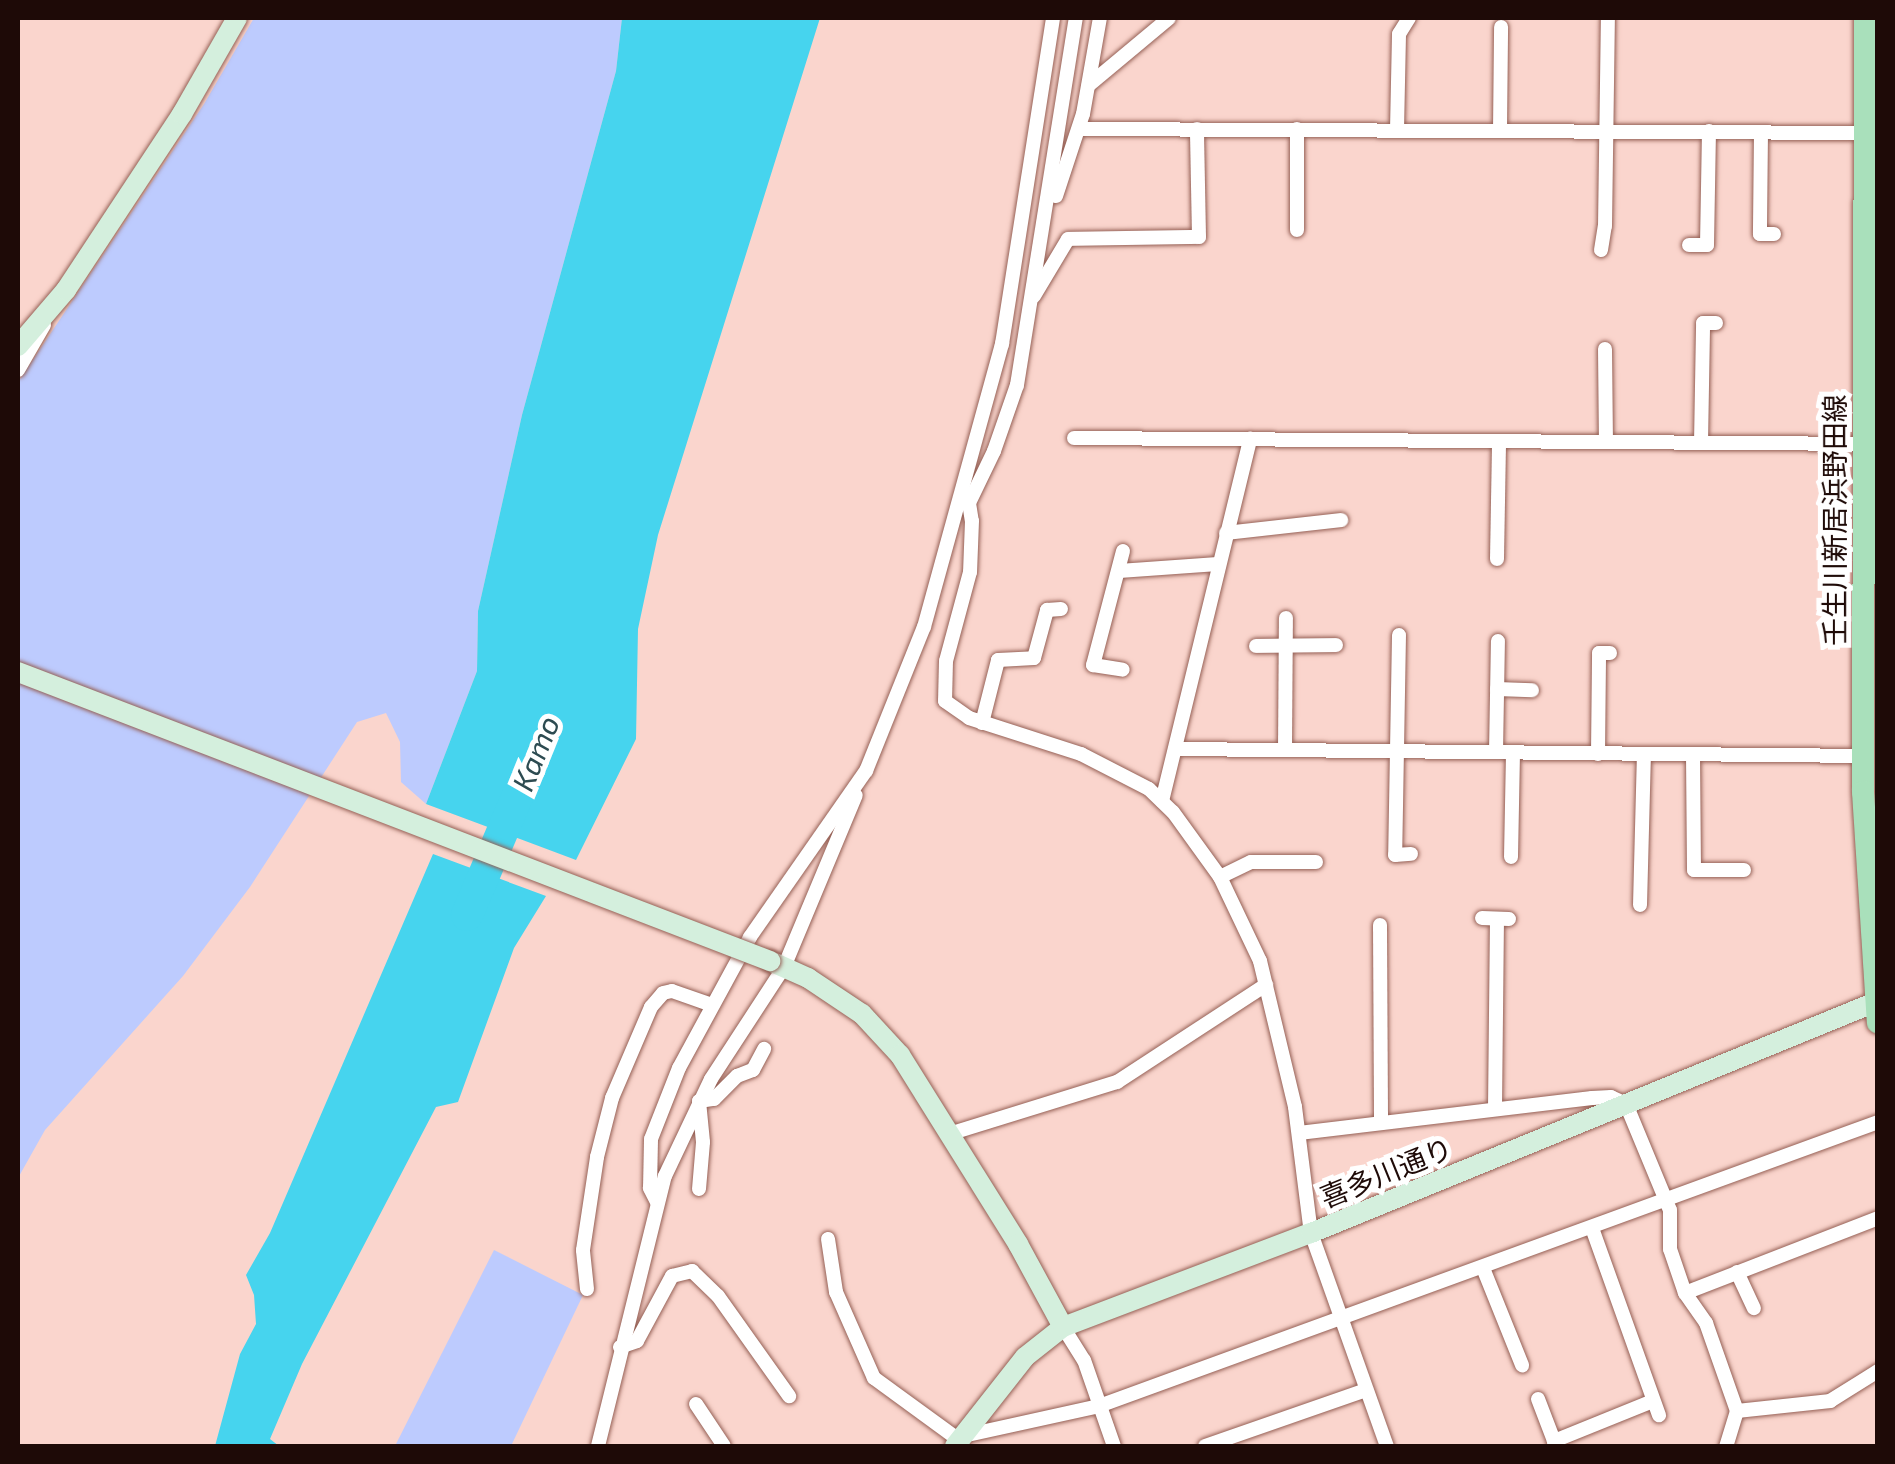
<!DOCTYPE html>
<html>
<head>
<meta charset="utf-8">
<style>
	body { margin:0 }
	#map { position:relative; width:1895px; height:1464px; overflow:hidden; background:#fad5cd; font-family:"Exo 2","Noto Sans JP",sans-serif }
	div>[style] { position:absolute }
	.green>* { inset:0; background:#bdcbfe }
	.water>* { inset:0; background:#46d4ee }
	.river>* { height:32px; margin:-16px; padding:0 16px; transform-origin:16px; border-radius:16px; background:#46d4ee }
	.roads { filter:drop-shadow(0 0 2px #956055) drop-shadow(0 0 2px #956055) }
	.street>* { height:14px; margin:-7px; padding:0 7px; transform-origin:7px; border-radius:7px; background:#fff }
	.secondary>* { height:20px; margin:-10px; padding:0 10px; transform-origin:10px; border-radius:10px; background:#d4efdd }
	.primary>* { height:22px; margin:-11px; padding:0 11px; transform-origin:11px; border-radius:11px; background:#a9e0bb }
	.bridges { filter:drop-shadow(0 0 2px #956055) drop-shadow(0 0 2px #956055) }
	.secondary-bridge>* { height:20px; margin:-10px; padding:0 10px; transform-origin:10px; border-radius:10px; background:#d4efdd }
	span { translate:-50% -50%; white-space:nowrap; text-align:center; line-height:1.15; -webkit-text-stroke:10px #fff; paint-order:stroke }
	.street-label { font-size:28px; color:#1e0a07 }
	.water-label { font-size:30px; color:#2d4b51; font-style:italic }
	.frame { position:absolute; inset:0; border:20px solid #1e0a07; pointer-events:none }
</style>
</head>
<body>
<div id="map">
	<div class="green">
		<i style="clip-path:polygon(254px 18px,622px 18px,616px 71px,522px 415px,478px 611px,477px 671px,426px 804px,401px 782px,400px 742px,386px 713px,357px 722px,250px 887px,183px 976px,45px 1130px,18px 1178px,18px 382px,204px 104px)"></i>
		<i style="clip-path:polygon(494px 1250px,583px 1295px,511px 1446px,395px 1446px)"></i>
	</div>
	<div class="water">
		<i style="clip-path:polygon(622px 18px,820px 18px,658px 535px,638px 629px,636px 739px,576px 860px,426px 804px,477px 671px,478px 611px,522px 415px,616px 71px)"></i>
		<i style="clip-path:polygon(433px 854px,546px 896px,514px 948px,458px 1102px,436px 1107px,302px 1364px,270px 1439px,279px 1446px,215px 1446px,240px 1354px,256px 1324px,254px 1295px,246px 1275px,270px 1233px)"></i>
	</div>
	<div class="river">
		<i style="left:467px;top:915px;width:130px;rotate:-67deg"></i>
	</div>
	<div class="roads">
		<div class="street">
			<i style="left:1089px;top:85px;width:104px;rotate:-39.9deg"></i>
			<i style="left:1079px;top:129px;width:799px;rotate:0.29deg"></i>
			<i style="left:1297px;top:129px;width:101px;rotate:90deg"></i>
			<i style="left:1397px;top:130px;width:96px;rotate:-88.8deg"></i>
			<i style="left:1399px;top:34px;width:19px;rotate:-58deg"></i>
			<i style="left:1500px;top:130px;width:103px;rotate:-89.4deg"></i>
			<i style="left:1761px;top:132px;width:102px;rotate:90.6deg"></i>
			<i style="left:1760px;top:234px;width:14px"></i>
			<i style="left:1056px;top:196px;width:86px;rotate:-71.8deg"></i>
			<i style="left:1083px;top:114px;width:97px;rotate:-80deg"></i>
			<i style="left:1689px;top:245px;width:18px"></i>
			<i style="left:1707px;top:245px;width:114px;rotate:-89deg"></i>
			<i style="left:1601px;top:250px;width:24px;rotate:-81deg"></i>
			<i style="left:1605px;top:226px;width:208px;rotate:-89.2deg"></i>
			<i style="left:1034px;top:296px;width:66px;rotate:-59.2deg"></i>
			<i style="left:1068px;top:239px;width:131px;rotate:-0.9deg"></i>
			<i style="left:1199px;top:237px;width:108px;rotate:-91.1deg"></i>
			<i style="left:1605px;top:349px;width:93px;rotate:89.4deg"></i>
			<i style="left:18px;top:370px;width:52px;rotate:-60deg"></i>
			<i style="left:1074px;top:438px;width:804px;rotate:0.43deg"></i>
			<i style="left:1701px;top:443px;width:120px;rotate:-89deg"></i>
			<i style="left:1703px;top:323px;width:13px"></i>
			<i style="left:962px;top:501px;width:7px;rotate:16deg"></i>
			<i style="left:969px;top:503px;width:18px;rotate:81deg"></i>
			<i style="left:972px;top:521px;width:51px;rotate:92.2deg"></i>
			<i style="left:970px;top:572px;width:92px;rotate:105.1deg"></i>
			<i style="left:946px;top:661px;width:40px;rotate:91.4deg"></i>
			<i style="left:945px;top:701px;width:29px;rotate:35deg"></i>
			<i style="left:969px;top:718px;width:118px;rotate:17.8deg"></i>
			<i style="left:1081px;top:754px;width:76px;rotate:27.2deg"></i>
			<i style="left:1149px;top:789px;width:33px;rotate:44deg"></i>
			<i style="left:1173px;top:812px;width:80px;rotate:54.1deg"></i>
			<i style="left:1220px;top:877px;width:93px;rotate:64.5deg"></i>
			<i style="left:1260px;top:961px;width:150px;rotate:76.5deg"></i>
			<i style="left:1295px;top:1107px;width:127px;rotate:82.8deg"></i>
			<i style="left:1311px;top:1233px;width:226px;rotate:70.4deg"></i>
			<i style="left:969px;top:503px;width:58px;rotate:-64.3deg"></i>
			<i style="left:994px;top:451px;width:70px;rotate:-70.8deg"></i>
			<i style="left:1017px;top:385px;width:372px;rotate:-80.9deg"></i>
			<i style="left:1226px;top:533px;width:116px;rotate:-6.4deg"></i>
			<i style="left:1123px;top:551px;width:118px;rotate:104.7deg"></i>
			<i style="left:1093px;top:665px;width:30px;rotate:9deg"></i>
			<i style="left:1497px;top:559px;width:118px;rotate:-89deg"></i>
			<i style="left:1119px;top:571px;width:99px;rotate:-4deg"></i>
			<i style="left:1399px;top:635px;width:220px;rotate:91deg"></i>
			<i style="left:1395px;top:855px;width:16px;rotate:-4deg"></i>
			<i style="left:1256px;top:646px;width:80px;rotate:-0.7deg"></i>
			<i style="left:1497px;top:689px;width:35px;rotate:2deg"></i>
			<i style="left:982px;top:723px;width:65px;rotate:-75.7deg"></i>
			<i style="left:998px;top:660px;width:36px;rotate:-3deg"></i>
			<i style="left:1034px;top:658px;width:50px;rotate:-74.8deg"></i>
			<i style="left:1047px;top:610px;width:14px;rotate:-4deg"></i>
			<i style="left:1177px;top:749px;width:686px;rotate:0.58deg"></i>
			<i style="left:1285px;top:750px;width:132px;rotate:-89.6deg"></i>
			<i style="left:1496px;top:752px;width:111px;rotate:-89deg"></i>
			<i style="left:1598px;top:754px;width:101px;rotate:-89.4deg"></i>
			<i style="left:1599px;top:653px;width:11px"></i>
			<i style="left:1693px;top:755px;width:115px;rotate:89.5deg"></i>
			<i style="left:1694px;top:870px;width:50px"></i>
			<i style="left:1162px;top:801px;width:373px;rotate:-76.3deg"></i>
			<i style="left:1511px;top:857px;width:104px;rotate:-88.9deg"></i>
			<i style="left:1220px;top:877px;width:34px;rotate:-26deg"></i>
			<i style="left:1251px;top:862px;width:65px"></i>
			<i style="left:1640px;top:905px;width:151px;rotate:-88.5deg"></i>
			<i style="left:1482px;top:918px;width:27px;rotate:2deg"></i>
			<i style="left:1380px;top:925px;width:198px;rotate:89.7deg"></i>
			<i style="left:1495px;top:1109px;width:190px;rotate:-89.4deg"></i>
			<i style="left:952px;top:1133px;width:173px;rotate:-17.2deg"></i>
			<i style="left:1117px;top:1082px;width:178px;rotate:-33.1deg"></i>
			<i style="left:1299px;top:1133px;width:295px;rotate:-6.8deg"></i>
			<i style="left:1592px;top:1098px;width:19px;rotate:-3deg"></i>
			<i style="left:1611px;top:1097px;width:17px;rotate:25deg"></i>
			<i style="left:1626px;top:1104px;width:115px;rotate:67.5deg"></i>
			<i style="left:1670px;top:1210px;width:39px;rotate:90deg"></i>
			<i style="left:1670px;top:1249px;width:46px;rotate:71.2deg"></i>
			<i style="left:1685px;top:1293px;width:37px;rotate:55deg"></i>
			<i style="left:1706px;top:1323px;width:93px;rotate:70.6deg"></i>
			<i style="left:1737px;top:1411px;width:37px;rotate:107deg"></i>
			<i style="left:699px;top:1189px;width:47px;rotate:-85.1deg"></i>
			<i style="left:703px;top:1142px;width:41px;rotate:-95.6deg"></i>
			<i style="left:699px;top:1101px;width:15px;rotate:-8deg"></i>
			<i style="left:714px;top:1099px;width:33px;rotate:-45deg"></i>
			<i style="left:737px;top:1076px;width:17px;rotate:-21deg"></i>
			<i style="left:753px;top:1070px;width:24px;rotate:-62deg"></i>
			<i style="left:657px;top:1202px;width:16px;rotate:-117deg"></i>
			<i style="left:650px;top:1188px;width:49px;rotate:-88.8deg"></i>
			<i style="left:651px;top:1139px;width:76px;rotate:-68.5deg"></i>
			<i style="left:679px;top:1068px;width:149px;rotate:-61.5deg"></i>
			<i style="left:750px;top:937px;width:203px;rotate:-55.1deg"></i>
			<i style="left:866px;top:771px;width:155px;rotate:-68.1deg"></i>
			<i style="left:924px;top:627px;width:294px;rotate:-74.6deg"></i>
			<i style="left:1002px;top:344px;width:330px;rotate:-81.1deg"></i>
			<i style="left:1592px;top:1228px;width:199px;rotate:70.3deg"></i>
			<i style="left:828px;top:1239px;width:54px;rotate:81.4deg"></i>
			<i style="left:836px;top:1292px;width:94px;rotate:66.2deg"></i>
			<i style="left:874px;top:1378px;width:105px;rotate:36.1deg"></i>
			<i style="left:1483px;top:1268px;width:105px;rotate:68.1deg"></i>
			<i style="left:1737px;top:1272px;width:40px;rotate:65deg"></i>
			<i style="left:587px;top:1289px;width:39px;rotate:-96deg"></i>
			<i style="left:583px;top:1250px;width:94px;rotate:-81.4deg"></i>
			<i style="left:597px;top:1157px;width:61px;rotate:-75.7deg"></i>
			<i style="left:612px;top:1098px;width:99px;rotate:-66.8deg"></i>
			<i style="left:651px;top:1007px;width:18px;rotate:-49deg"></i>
			<i style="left:663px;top:993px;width:9px;rotate:-13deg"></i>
			<i style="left:672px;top:991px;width:42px;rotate:19.3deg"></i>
			<i style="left:1685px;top:1293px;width:207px;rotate:-21.2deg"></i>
			<i style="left:1063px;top:1327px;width:39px;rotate:58deg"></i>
			<i style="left:1084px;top:1360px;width:91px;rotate:70.8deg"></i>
			<i style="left:620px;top:1347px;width:18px;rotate:-19deg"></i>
			<i style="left:637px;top:1341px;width:74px;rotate:-61.7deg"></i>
			<i style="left:672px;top:1276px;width:21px;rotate:-14deg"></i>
			<i style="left:692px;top:1271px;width:36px;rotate:44deg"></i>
			<i style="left:718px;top:1296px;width:123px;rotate:54.6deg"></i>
			<i style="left:1538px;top:1399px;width:45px;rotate:69.1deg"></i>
			<i style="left:696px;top:1404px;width:50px;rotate:56.3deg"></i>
			<i style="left:1737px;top:1411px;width:94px;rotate:-6.1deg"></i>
			<i style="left:1830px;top:1401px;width:57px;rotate:-32deg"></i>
			<i style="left:963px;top:1436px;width:139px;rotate:-12.4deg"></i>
			<i style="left:1099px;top:1406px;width:829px;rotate:-20.03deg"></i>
			<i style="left:598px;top:1446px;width:278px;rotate:-76.1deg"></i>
			<i style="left:665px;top:1176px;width:107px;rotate:-64.6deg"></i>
			<i style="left:711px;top:1079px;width:134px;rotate:-56.9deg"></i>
			<i style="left:784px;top:967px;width:186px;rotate:-67.3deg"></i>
			<i style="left:1205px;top:1446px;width:170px;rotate:-19.2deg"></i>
			<i style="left:1555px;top:1446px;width:5px;rotate:-101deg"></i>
			<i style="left:1554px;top:1441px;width:107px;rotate:-22deg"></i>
		</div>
		<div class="secondary">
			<i style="left:18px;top:346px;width:74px;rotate:-49.4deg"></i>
			<i style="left:66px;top:290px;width:211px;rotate:-56.6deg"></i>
			<i style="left:182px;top:114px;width:111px;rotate:-60.2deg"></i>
			<i style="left:770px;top:961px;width:42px;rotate:24.1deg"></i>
			<i style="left:808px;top:978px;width:65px;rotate:33.7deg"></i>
			<i style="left:862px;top:1014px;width:56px;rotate:47.2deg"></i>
			<i style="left:900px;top:1055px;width:223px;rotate:58deg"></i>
			<i style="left:1018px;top:1244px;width:94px;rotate:61.5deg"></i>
			<i style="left:955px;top:1446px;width:113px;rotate:-51.8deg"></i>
			<i style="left:1025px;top:1357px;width:48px;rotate:-38.3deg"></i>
			<i style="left:1063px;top:1327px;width:265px;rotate:-20.8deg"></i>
			<i style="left:1311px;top:1233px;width:613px;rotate:-22.25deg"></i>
		</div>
		<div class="primary">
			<i style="left:1865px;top:18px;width:774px;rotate:90.15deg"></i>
			<i style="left:1863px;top:792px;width:231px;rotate:86.3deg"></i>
		</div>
	</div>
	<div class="bridges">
		<div class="secondary-bridge">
			<i style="left:18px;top:672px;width:806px;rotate:21.02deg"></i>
		</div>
	</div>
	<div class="street-label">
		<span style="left:1834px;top:520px;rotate:-90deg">壬生川新居浜野田線</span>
		<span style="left:1386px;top:1172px;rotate:-22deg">喜多川通り</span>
	</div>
	<div class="water-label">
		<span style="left:535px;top:753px;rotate:-68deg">Kamo</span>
	</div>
	<div class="frame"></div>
</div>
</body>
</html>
